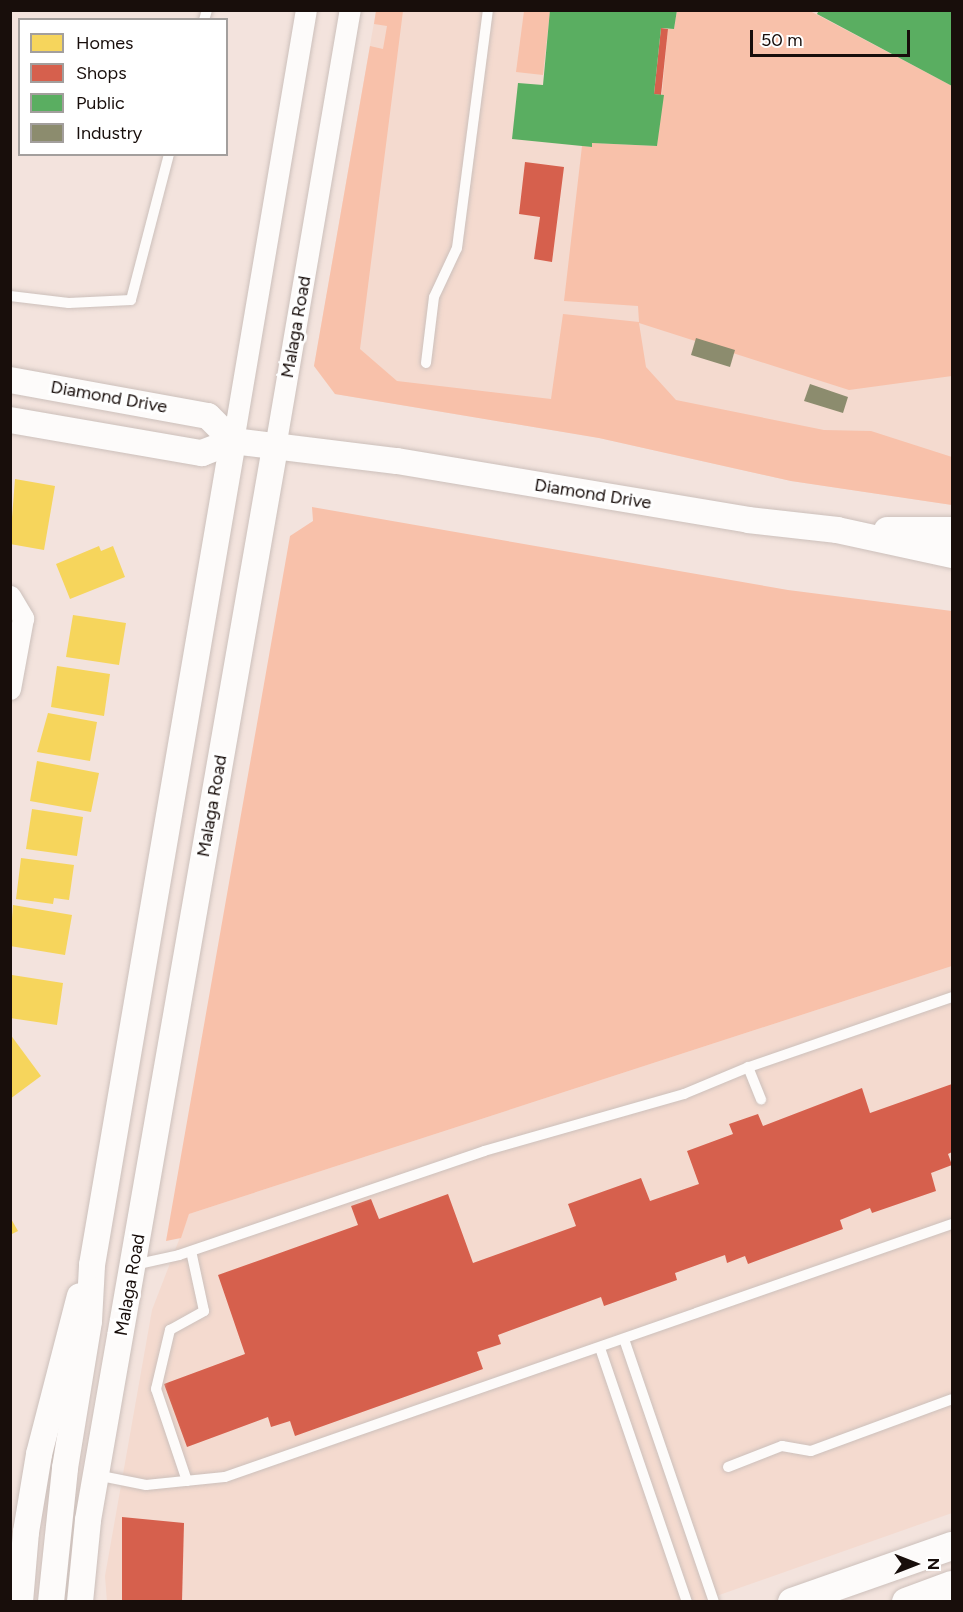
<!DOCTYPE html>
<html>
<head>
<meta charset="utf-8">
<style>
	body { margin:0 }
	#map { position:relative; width:963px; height:1612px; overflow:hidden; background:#f3e3dd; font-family:Figtree,sans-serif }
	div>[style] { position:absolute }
	.built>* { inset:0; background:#f4dacf }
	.green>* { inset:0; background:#f8c1aa }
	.homes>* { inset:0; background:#f6d55c }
	.shops>* { inset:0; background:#d6604d }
	.public>* { inset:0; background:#5aae61 }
	.industry>* { inset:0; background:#8c8c6e }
	.roads { filter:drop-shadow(0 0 2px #ccc0bb) drop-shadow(0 0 2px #ccc0bb) }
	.service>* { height:10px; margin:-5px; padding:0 5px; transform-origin:5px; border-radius:5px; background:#fdfbfa }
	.minor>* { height:21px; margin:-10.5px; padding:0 10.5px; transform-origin:10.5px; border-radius:10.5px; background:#fdfbfa }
	.tertiary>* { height:26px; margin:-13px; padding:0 13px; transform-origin:13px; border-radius:13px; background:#fdfbfa }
	.secondary>* { height:28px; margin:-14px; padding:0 14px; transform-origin:14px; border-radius:14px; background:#fdfbfa }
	span { translate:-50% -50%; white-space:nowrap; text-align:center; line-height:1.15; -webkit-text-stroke:6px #fff; paint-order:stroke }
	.street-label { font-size:18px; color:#180e0b }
	.frame { position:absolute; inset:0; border:12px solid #180e0b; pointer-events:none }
	.legend { position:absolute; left:18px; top:18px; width:210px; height:138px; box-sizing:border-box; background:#fff; border:2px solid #a39f9d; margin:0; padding:8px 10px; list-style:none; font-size:18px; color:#180e0b }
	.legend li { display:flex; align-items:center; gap:12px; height:30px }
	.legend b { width:30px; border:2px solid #a39f9d }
	.north { position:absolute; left:885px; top:1534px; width:60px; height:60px; -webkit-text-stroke:4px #fff; paint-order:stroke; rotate:90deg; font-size:16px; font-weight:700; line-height:24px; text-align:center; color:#180e0b }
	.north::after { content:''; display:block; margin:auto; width:21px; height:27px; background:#180e0b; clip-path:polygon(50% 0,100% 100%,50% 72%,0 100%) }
	.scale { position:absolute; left:750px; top:30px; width:160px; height:27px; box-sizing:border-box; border:3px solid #180e0b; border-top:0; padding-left:8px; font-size:18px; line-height:21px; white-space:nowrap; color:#180e0b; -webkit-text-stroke:4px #fff; paint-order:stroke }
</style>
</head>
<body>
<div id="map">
	<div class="built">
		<i style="clip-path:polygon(376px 11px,952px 11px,952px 505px,791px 481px,599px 438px,335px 394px,314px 366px)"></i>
		<i style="clip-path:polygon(952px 966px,952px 1513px,702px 1601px,107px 1602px,105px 1576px,152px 1310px,189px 1214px)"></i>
	</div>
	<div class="green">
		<i style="clip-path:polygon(376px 11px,403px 11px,360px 349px,397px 381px,551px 399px,563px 314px,639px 322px,638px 306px,564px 301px,582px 146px,592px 147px,592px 143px,657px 146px,668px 29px,674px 29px,677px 11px,810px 11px,952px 86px,952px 376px,849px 390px,639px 323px,646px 367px,676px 400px,824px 430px,871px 431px,952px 457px,952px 505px,791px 481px,599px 438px,335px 394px,314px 366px,370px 46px,383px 49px,387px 26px,374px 24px)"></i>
		<i style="clip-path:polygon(524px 11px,550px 11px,543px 75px,516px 72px)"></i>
		<i style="clip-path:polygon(312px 507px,788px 590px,952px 611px,952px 966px,189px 1214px,181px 1238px,166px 1241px,290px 536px,313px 521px)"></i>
	</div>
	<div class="homes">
		<i style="clip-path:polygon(15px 479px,55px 486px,44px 550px,10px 544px)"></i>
		<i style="clip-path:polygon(99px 546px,101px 551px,113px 546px,125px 577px,70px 599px,56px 564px)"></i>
		<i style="clip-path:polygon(73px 615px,126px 623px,119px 665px,66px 657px)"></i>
		<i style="clip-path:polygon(57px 666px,110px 674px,104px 716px,51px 707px)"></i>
		<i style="clip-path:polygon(48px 713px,97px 722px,90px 761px,37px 752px)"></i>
		<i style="clip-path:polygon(37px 761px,99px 773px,91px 812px,30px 801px)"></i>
		<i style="clip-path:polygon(32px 809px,83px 817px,77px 856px,26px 849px)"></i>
		<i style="clip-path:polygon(21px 858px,74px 865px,69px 900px,54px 898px,53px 904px,16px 899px)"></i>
		<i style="clip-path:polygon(13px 905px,72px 915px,65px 955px,10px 946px)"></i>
		<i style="clip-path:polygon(12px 975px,63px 983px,57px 1025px,10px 1018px)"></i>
		<i style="clip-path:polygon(10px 1034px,41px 1076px,10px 1099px)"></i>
		<i style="clip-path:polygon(10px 1217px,18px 1231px,10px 1235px)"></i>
	</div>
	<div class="shops">
		<i style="clip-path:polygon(661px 28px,668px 29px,661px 95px,654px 94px)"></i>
		<i style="clip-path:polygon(525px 162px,564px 167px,552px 262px,534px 259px,540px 217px,519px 214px)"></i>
		<i style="clip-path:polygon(952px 1084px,952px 1152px,948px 1154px,952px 1165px,931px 1173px,936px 1191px,872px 1213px,870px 1208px,840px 1220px,843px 1229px,748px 1264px,745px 1256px,727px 1263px,725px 1255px,675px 1273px,677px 1280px,604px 1306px,601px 1297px,498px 1335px,501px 1344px,477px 1352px,483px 1369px,295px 1436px,290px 1421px,271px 1427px,268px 1417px,187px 1447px,164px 1384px,245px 1354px,218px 1275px,358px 1225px,351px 1206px,371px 1199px,379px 1219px,448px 1194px,473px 1263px,576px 1226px,568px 1204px,641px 1178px,650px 1201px,699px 1184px,687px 1151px,733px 1134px,729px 1124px,758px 1114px,763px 1126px,862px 1088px,870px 1113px)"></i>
		<i style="clip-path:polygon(122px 1517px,184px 1523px,182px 1602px,122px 1602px)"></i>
	</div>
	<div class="public">
		<i style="clip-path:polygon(550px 10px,677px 10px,674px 29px,661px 28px,654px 94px,664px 95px,657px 146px,592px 143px,592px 147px,512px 139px,518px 83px,543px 85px)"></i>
		<i style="clip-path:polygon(819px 10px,952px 10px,952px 86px,817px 14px)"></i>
	</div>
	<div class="industry">
		<i style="clip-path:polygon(696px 338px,735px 350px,730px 367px,691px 355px)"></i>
		<i style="clip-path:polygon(810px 384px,848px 397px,843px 413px,804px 401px)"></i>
	</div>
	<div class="roads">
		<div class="service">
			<i style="left:204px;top:20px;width:10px;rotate:-73deg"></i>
			<i style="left:10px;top:296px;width:59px;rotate:6.8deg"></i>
			<i style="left:69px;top:303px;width:62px;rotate:-2.8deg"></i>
			<i style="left:131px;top:300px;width:151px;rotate:-75.4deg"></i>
			<i style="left:426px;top:363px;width:66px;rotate:-83.1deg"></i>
			<i style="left:434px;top:297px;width:54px;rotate:-64.9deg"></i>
			<i style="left:457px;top:248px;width:240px;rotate:-82.6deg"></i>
			<i style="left:748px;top:1067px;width:35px;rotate:68deg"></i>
			<i style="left:134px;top:1265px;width:46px;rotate:-12.5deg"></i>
			<i style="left:179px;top:1255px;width:322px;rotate:-18.8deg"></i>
			<i style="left:484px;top:1151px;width:208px;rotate:-15.9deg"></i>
			<i style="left:684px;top:1094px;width:70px;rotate:-22.6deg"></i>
			<i style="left:749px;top:1067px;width:215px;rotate:-19deg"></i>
			<i style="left:624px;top:1339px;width:278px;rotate:71.1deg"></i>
			<i style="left:600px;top:1348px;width:268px;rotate:71.1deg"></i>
			<i style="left:728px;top:1467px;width:58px;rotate:-21.3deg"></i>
			<i style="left:782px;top:1446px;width:29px;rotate:10deg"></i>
			<i style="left:811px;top:1451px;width:150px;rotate:-20.2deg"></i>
			<i style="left:96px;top:1475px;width:51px;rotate:11.3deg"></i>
			<i style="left:146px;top:1485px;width:79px;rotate:-5.8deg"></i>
			<i style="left:225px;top:1477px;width:770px;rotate:-19.19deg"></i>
			<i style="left:187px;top:1481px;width:97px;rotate:-108.6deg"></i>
			<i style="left:156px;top:1389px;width:61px;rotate:-76.7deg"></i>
			<i style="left:170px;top:1330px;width:39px;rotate:-29deg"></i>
			<i style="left:204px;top:1311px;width:61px;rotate:-102.2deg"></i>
		</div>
		<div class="minor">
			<i style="left:233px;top:441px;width:437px;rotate:-80.4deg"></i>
			<i style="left:275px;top:447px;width:443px;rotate:-80.3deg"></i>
			<i style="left:10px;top:596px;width:26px;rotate:59deg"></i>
			<i style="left:23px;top:618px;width:72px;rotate:100.4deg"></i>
		</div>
		<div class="tertiary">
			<i style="left:10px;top:380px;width:201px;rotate:10.3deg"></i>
			<i style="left:208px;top:416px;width:35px;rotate:45deg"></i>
			<i style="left:10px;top:420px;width:195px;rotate:9.8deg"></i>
			<i style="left:202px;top:453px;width:33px;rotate:-21deg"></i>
			<i style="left:233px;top:441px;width:165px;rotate:7deg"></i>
			<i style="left:397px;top:461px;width:356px;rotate:9.5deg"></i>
			<i style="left:748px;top:520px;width:90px;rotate:6.4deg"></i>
			<i style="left:837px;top:530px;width:118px;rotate:12.3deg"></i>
			<i style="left:887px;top:530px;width:65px"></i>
			<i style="left:20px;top:1602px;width:70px;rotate:-85.1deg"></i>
			<i style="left:26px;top:1532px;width:79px;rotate:-80.5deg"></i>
			<i style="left:39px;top:1454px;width:163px;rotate:-75.5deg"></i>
			<i style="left:51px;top:1602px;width:135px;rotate:-84deg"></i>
			<i style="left:65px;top:1468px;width:149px;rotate:-80.7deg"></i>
			<i style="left:89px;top:1321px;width:56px;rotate:-86.9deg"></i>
			<i style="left:92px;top:1265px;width:836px;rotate:-80.29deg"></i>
			<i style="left:80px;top:1602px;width:82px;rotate:-84.4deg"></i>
			<i style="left:88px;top:1520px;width:1089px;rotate:-80.11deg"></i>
		</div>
		<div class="secondary">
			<i style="left:792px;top:1602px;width:170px;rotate:-19.3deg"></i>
			<i style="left:906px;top:1602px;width:49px;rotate:-20.3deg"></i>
		</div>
	</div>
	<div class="street-label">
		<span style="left:296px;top:327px;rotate:-80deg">Malaga Road</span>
		<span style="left:109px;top:397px;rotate:10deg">Diamond Drive</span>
		<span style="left:593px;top:494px;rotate:9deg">Diamond Drive</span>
		<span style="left:212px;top:806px;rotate:-80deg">Malaga Road</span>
		<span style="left:130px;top:1285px;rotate:-80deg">Malaga Road</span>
	</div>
	<div class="frame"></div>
	<ul class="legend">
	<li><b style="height:16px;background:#f6d55c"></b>Homes</li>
	<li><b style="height:16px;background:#d6604d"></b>Shops</li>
	<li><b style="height:16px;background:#5aae61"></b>Public</li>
	<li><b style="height:16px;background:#8c8c6e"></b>Industry</li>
	</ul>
	<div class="north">N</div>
	<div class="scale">50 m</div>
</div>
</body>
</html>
